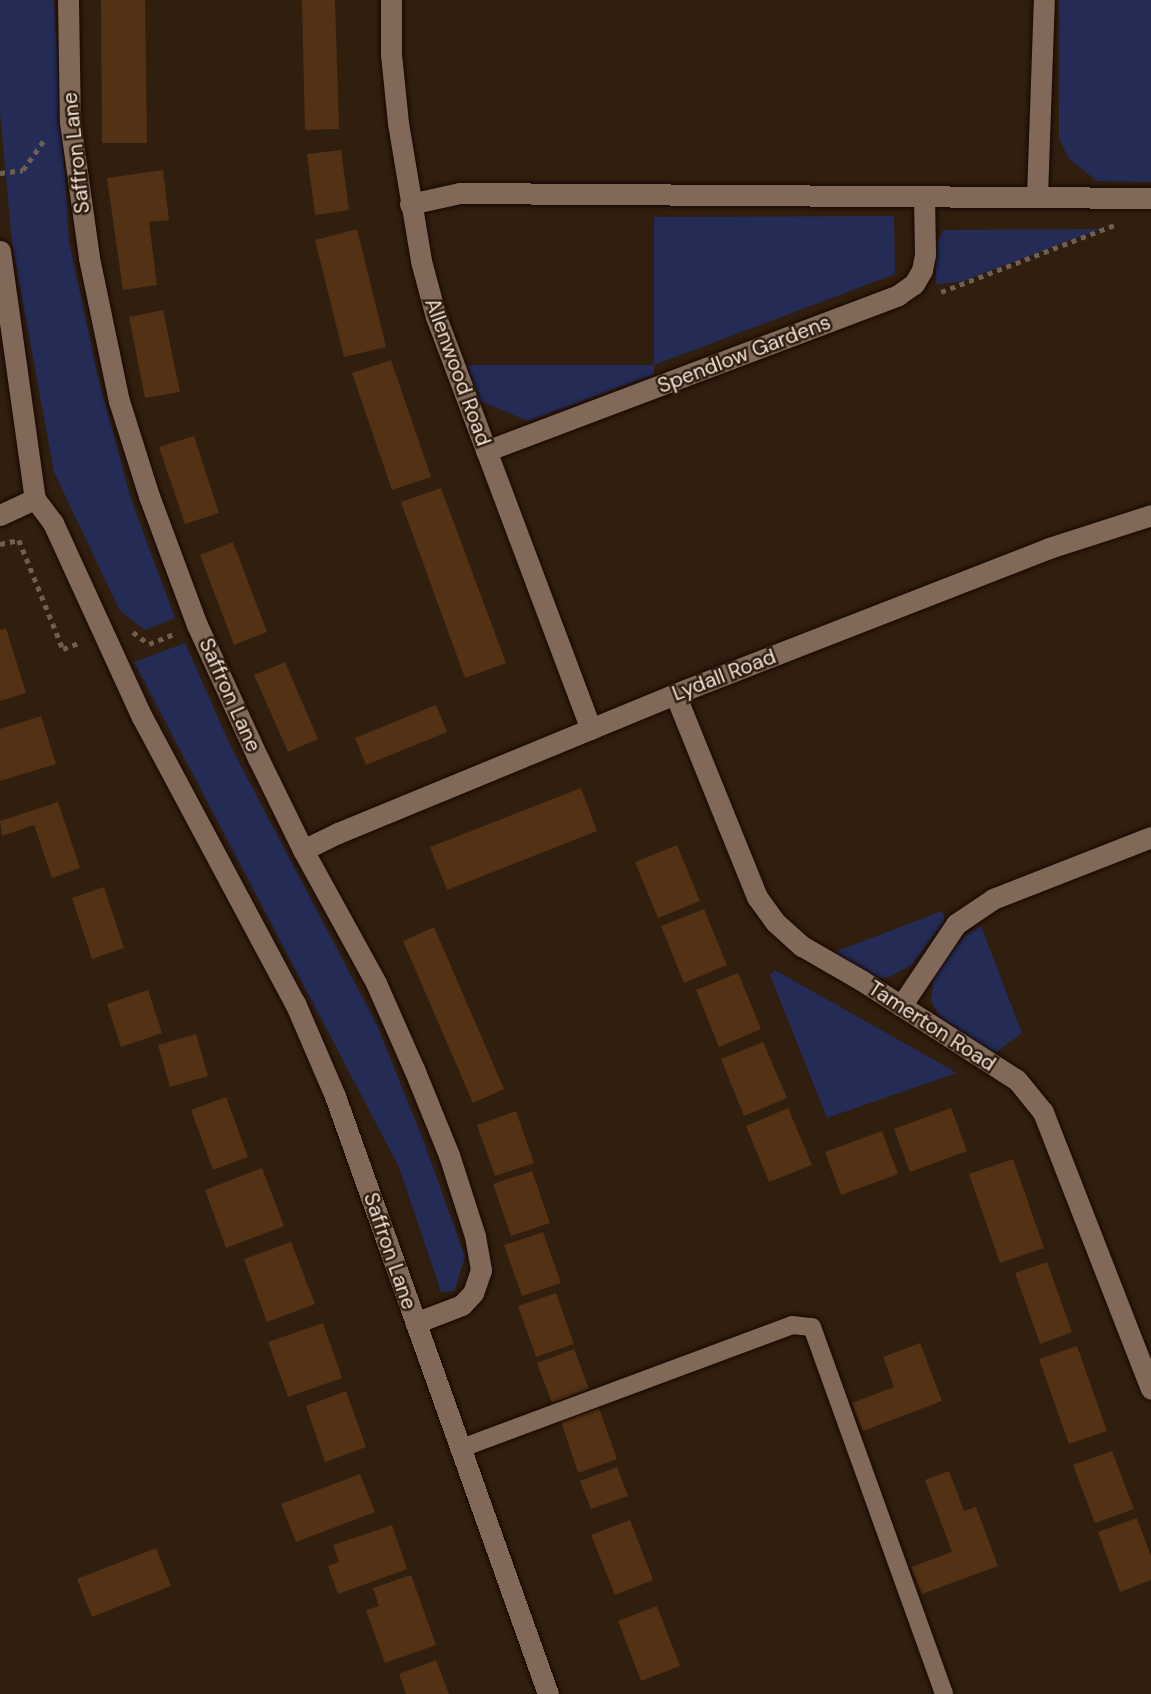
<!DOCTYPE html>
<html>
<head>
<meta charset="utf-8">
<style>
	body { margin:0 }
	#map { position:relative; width:1151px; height:1694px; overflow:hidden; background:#301e0f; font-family:"DM Sans",sans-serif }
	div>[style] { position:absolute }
	.green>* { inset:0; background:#242b54 }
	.building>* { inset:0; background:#533114 }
	.path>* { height:4.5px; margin-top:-2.25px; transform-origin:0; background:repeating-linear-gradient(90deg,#6f5f52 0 5px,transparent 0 10px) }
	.roads { filter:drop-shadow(0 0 2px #170700) drop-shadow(0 0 2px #170700) }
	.lane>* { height:18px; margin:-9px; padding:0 9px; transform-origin:9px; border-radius:9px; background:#806959 }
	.street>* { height:21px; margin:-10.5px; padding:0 10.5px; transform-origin:10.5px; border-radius:10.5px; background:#806959 }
	.secondary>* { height:21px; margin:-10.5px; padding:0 10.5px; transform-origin:10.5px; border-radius:10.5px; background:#806959 }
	span { translate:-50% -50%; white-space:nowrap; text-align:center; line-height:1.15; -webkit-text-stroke:5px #301e0f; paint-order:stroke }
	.street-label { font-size:21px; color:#efe2d9 }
</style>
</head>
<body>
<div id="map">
	<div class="green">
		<i style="clip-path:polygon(0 0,54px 0,69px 241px,98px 377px,131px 499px,175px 618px,145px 630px,120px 611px,54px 472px,12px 243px,0 113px)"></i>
		<i style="clip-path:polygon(1059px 0,1151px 0,1151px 182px,1097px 181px,1069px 159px,1059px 138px)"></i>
		<i style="clip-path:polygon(894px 216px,895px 274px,654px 365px,654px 374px,528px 421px,480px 401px,467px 365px,654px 365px,654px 217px)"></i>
		<i style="clip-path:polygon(1100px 229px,960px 282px,936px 284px,936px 247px,943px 230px)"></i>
		<i style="clip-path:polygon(185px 643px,230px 745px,377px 1025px,424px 1142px,465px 1257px,454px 1291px,441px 1292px,399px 1167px,134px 662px)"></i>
		<i style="clip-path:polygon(942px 911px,945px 920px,911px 965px,889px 977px,876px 979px,829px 954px)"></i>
		<i style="clip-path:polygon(981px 926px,1022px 1033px,994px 1054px,944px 1023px,931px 1001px,934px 976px,941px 963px,964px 937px)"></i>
		<i style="clip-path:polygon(775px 970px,957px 1073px,827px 1118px,770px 975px)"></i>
	</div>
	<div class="building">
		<i style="clip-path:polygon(101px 0,145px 0,147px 143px,102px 143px)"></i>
		<i style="clip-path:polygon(302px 0,335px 0,339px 129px,305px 130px)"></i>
		<i style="clip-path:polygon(341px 150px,349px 210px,315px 215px,307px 154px)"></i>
		<i style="clip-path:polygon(163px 170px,169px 220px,149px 222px,157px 285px,123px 290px,107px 178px)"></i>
		<i style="clip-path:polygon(357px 229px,386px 347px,344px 357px,315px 240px)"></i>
		<i style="clip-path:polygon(163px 310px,180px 392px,145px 398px,129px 317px)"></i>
		<i style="clip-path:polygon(391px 360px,431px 477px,392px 490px,352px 373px)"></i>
		<i style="clip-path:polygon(194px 436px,219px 513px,185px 524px,159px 447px)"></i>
		<i style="clip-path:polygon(441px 488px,506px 663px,465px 678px,401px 502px)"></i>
		<i style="clip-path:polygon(233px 542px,267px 632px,234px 645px,200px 555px)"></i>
		<i style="clip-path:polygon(6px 628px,26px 693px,0 701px,0 630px)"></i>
		<i style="clip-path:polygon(285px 662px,318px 739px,288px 752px,254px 675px)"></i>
		<i style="clip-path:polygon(436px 705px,447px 732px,366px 765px,355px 738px)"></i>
		<i style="clip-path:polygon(41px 716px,56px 764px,0 781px,0 729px)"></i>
		<i style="clip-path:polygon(581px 788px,597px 831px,447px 890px,430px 847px)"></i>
		<i style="clip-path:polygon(58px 802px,80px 868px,52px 878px,34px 825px,2px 836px,0 821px)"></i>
		<i style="clip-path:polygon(677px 845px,700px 901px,658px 918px,635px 862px)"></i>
		<i style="clip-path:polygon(104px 887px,124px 948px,92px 959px,72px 898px)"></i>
		<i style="clip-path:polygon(704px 909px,727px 965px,684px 983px,661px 926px)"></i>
		<i style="clip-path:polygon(434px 927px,504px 1089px,473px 1103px,403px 941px)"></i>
		<i style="clip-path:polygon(738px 973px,761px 1029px,719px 1047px,696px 990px)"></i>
		<i style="clip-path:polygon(148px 990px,162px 1033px,121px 1047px,107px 1004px)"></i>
		<i style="clip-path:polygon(196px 1034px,208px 1076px,170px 1087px,158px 1045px)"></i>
		<i style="clip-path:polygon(763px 1042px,787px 1098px,744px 1116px,721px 1059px)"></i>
		<i style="clip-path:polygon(226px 1097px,248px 1157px,213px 1170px,191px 1110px)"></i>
		<i style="clip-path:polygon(788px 1108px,812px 1165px,769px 1182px,746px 1126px)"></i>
		<i style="clip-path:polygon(951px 1108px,967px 1151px,910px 1172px,894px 1129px)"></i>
		<i style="clip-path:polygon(516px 1111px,534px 1163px,495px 1176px,477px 1125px)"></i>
		<i style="clip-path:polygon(882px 1131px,898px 1174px,841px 1195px,825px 1152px)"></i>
		<i style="clip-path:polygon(1013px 1159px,1044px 1248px,1000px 1263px,969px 1174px)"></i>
		<i style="clip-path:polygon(262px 1168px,284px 1226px,226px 1248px,205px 1190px)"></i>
		<i style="clip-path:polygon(532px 1171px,550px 1223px,511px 1236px,493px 1184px)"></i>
		<i style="clip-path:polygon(543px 1232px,561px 1283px,522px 1296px,504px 1245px)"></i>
		<i style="clip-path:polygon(291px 1242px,315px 1304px,267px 1322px,244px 1259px)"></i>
		<i style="clip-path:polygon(1047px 1262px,1072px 1332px,1040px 1344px,1015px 1273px)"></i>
		<i style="clip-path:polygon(556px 1293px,574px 1344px,536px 1357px,518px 1306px)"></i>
		<i style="clip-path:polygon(323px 1323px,342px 1378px,288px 1397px,268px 1342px)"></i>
		<i style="clip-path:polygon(920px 1343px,942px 1401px,863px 1431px,852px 1403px,894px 1387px,883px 1357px)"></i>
		<i style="clip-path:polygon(1077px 1346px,1107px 1431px,1069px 1444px,1039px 1359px)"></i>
		<i style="clip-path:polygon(574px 1349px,589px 1389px,552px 1403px,537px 1363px)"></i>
		<i style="clip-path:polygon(346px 1391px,366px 1447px,325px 1462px,306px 1406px)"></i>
		<i style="clip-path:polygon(599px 1408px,617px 1459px,578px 1473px,561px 1421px)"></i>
		<i style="clip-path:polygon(1112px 1451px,1134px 1509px,1095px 1523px,1073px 1465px)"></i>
		<i style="clip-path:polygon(617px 1467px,628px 1496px,591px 1509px,580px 1481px)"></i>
		<i style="clip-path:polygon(949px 1471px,964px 1511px,976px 1507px,998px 1566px,922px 1594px,911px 1567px,952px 1552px,925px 1480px)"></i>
		<i style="clip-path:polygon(360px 1474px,375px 1512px,296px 1542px,281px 1504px)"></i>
		<i style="clip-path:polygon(1137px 1518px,1151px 1556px,1151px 1580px,1120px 1592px,1098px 1532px)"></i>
		<i style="clip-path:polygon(630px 1520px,653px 1580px,615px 1595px,591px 1535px)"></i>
		<i style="clip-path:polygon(392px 1525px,407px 1569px,338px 1594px,328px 1566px,339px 1562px,333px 1545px)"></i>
		<i style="clip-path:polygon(156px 1548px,171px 1586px,92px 1617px,77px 1579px)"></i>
		<i style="clip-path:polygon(411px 1575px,436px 1645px,385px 1663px,366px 1610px,379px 1606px,373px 1588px)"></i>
		<i style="clip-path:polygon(657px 1606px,680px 1666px,641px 1681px,618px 1621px)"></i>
		<i style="clip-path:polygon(436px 1660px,449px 1694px,406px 1694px,399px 1674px)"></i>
	</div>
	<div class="path">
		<i style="left:0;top:173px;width:23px;rotate:-7deg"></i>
		<i style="left:23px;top:170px;width:39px;rotate:-55deg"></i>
		<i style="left:941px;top:292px;width:186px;rotate:-21.1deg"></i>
		<i style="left:0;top:544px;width:19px;rotate:-12deg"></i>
		<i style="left:19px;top:540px;width:118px;rotate:68deg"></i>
		<i style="left:63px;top:649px;width:19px;rotate:-21deg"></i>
		<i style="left:133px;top:632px;width:20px;rotate:37deg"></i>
		<i style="left:149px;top:644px;width:27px;rotate:-22deg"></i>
	</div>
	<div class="roads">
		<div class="lane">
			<i style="left:459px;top:1449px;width:355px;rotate:-20.4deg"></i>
			<i style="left:792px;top:1325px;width:20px;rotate:6deg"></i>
			<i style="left:812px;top:1327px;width:390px;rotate:70.2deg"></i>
		</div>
		<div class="street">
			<i style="left:68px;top:0;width:122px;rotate:89.1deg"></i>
			<i style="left:70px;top:122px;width:137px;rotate:82deg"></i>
			<i style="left:89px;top:258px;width:146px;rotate:78.2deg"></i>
			<i style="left:119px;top:401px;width:100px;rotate:72.5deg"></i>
			<i style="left:149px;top:496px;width:138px;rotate:69.6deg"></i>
			<i style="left:197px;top:625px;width:146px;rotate:65.4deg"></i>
			<i style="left:258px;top:758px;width:102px;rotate:63.9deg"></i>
			<i style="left:303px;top:850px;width:152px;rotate:61.2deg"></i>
			<i style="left:376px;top:983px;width:94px;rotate:66.2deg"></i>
			<i style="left:414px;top:1069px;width:93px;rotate:67.9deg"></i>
			<i style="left:449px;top:1155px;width:85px;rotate:72.2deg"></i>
			<i style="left:475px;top:1236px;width:35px;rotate:80deg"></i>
			<i style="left:481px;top:1270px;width:24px;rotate:109deg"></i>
			<i style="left:473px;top:1293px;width:16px;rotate:133deg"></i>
			<i style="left:462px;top:1305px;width:50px;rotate:159deg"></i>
			<i style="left:391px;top:0;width:54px;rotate:90deg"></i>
			<i style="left:391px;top:54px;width:69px;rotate:84.2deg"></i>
			<i style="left:398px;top:123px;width:140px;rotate:80.5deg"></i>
			<i style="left:421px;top:261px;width:58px;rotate:75deg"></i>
			<i style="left:436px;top:317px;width:440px;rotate:69.4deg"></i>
			<i style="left:1037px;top:196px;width:196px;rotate:-88deg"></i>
			<i style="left:410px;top:204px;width:51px;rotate:-12.4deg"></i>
			<i style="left:460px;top:193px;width:691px;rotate:0.41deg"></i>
			<i style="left:486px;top:451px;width:441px;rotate:-20.7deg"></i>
			<i style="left:898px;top:295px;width:19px;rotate:-35deg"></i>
			<i style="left:914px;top:284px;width:16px;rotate:-60deg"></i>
			<i style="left:922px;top:270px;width:16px;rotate:-79deg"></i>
			<i style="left:925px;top:254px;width:58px;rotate:-91deg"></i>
			<i style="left:0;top:515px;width:38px;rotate:-25deg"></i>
			<i style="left:675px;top:694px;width:219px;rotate:68deg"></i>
			<i style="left:757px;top:897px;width:31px;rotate:54deg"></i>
			<i style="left:775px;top:922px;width:36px;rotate:42deg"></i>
			<i style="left:802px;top:946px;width:68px;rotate:30deg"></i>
			<i style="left:861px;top:980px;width:185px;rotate:32.7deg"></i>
			<i style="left:1017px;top:1080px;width:41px;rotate:50.9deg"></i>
			<i style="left:1043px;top:1112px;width:297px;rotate:68.7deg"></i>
			<i style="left:303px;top:850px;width:39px;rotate:-26deg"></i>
			<i style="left:338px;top:833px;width:365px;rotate:-22.4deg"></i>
			<i style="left:675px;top:694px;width:401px;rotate:-21.3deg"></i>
			<i style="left:1049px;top:548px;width:107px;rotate:-17.9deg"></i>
			<i style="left:901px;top:1006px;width:99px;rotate:-56.1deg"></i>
			<i style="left:956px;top:924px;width:45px;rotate:-34deg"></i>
			<i style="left:993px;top:899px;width:170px;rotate:-21.4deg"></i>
		</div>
		<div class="secondary">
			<i style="left:0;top:251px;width:250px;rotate:82deg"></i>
			<i style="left:35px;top:499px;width:30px;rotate:53deg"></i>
			<i style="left:53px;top:523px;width:213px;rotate:65.4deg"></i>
			<i style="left:142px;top:717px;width:324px;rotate:61.9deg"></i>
			<i style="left:295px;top:1003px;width:101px;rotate:66.7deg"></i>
			<i style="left:335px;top:1096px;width:635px;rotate:70.39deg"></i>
		</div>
	</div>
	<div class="street-label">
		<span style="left:76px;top:153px;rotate:-96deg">Saffron Lane</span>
		<span style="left:744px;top:354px;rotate:-21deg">Spendlow Gardens</span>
		<span style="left:458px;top:372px;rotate:70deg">Allenwood Road</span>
		<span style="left:724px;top:675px;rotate:-21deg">Lydall Road</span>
		<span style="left:230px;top:695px;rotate:66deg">Saffron Lane</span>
		<span style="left:932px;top:1026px;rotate:33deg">Tamerton Road</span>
		<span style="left:390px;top:1251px;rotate:71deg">Saffron Lane</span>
	</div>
</div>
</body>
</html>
